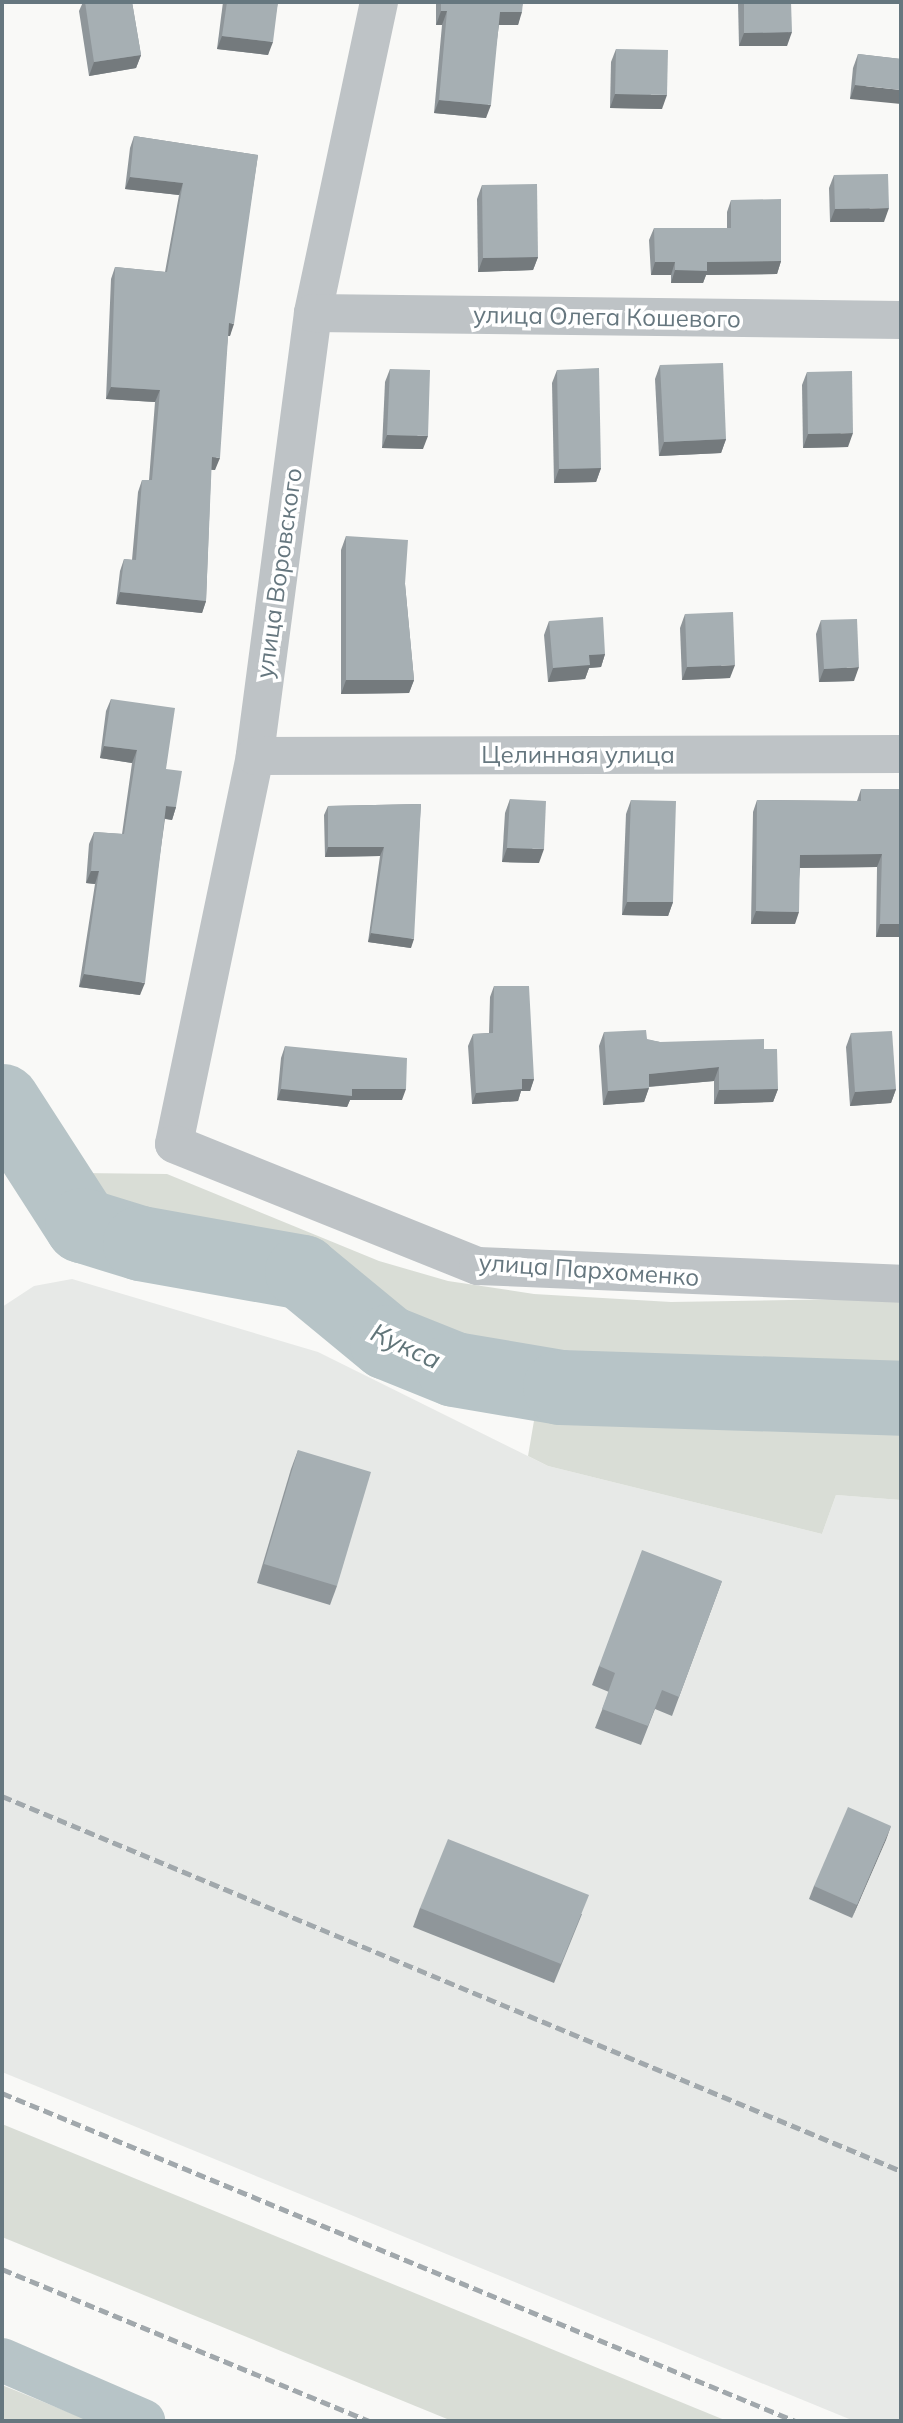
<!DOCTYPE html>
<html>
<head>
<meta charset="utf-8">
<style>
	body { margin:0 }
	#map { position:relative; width:903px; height:2423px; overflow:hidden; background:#f9f9f7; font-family:Mulish,sans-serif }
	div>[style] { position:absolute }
	.built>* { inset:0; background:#e7e9e7 }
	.green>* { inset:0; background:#d9ddd6 }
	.canal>* { height:44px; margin:-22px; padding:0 22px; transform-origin:22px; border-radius:22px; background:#b7c4c7 }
	.river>* { height:75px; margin:-37.5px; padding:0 37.5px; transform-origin:37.5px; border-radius:37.5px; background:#b7c4c7 }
	.minor>* { height:38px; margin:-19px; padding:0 19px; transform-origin:19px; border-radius:19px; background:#bec3c6 }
	.rail>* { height:5px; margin-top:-2.5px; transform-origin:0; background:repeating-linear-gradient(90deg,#a1a8ac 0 10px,transparent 0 15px) }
	.wall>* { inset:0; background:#8f969a }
	.shaded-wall>* { inset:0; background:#747a7d }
	.building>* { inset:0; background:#a6afb3 }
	span { translate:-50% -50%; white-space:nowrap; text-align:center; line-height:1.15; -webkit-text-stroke:7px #fff; paint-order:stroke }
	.street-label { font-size:24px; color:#66777f }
	.water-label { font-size:26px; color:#617579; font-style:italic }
	.frame { position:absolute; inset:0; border:4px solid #66777f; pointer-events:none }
</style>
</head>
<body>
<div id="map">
	<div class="built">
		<i style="clip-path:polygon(72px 1279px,318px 1352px,548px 1466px,822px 1534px,836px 1495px,901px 1500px,901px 2421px,854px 2421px,2px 2072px,2px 1307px,34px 1286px)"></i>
	</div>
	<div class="green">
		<i style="clip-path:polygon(81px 1173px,167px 1174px,379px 1261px,448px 1281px,534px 1294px,671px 1302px,901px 1298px,901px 1378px,539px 1365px,387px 1318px,315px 1261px,93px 1209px)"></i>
		<i style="clip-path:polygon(537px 1403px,901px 1417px,901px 1500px,836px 1495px,822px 1534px,548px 1466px,528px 1456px)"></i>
		<i style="clip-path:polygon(2px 2124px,727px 2421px,452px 2421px,2px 2237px)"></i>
		<i style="clip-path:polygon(2px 2385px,90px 2421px,2px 2421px)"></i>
	</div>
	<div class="canal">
		<i style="left:2px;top:2360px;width:154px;rotate:23.4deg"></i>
	</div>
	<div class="river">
		<i style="left:2px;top:1101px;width:148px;rotate:57.2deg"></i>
		<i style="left:82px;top:1225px;width:61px;rotate:17.2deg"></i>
		<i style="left:140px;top:1243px;width:165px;rotate:10.1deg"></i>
		<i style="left:302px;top:1272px;width:110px;rotate:39.5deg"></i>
		<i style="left:387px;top:1342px;width:72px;rotate:21.9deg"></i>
		<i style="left:454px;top:1369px;width:108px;rotate:9.6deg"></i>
		<i style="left:560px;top:1387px;width:341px;rotate:1.8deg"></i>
	</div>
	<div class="minor">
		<i style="left:379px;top:2px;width:318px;rotate:102deg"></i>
		<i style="left:313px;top:313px;width:447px;rotate:97.5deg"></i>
		<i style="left:255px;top:756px;width:396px;rotate:101.8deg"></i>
		<i style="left:174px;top:1144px;width:328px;rotate:21.9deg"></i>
		<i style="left:478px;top:1266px;width:423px;rotate:2.4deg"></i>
		<i style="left:313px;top:313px;width:588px;rotate:0.68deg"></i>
		<i style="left:255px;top:756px;width:646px;rotate:-0.18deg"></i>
	</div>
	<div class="rail">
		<i style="left:2px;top:1796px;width:974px;rotate:22.64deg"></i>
		<i style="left:2px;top:2093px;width:858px;rotate:22.47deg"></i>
		<i style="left:2px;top:2269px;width:397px;rotate:22.5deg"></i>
	</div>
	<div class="wall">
		<i style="clip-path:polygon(83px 2px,132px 2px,141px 55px,136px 68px,89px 76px,79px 11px)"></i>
		<i style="clip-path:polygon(223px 2px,278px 2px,268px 55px,217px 49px)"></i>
		<i style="clip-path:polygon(436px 2px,523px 2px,518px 25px,499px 25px,486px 118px,434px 113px,442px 25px,436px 25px)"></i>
		<i style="clip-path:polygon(738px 2px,791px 2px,787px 46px,739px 46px)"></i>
		<i style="clip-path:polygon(616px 49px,662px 109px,610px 108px,611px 62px)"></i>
		<i style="clip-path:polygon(858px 54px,901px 59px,850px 99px,853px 68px)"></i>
		<i style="clip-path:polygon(134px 136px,258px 155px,230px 336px,228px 336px,215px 470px,211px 470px,206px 601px,202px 613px,116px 604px,120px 571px,124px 559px,132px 560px,138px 492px,142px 480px,149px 480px,155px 402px,106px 399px,111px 279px,115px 267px,165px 272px,179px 195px,125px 189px,130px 148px)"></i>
		<i style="clip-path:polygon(834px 175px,884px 222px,830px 222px,829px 188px)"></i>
		<i style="clip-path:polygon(482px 185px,538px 257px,533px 270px,478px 272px,477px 199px)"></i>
		<i style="clip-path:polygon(731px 200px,781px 261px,777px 274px,706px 275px,703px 283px,671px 283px,671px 275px,651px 275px,649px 240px,654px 228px,727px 228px,727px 212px)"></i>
		<i style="clip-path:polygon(660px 365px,726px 439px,721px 453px,659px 456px,655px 379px)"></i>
		<i style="clip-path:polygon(390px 369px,423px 449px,382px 448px,385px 382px)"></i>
		<i style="clip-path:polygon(557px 370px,601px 468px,596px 482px,554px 483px,552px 383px)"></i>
		<i style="clip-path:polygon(807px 372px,848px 447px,803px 448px,802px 385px)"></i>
		<i style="clip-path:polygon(346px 536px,405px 584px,414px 680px,409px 693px,341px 694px,341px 550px)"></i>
		<i style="clip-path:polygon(685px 614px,730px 678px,682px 680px,680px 628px)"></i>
		<i style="clip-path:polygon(821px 620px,854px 681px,819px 682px,816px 634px)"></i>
		<i style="clip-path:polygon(549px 621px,605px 654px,601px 667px,589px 668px,585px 679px,548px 682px,544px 635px)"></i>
		<i style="clip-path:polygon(111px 699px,166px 769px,176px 807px,172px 820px,165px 819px,140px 995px,79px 987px,95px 884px,86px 883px,89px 844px,94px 832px,122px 834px,132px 763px,100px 758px,106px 711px)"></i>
		<i style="clip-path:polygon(861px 789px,901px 789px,901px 937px,876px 937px,877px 867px,800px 868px,795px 924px,751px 924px,753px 812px,757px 800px,857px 801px)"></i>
		<i style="clip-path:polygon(510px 799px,539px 863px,502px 862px,505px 813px)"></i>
		<i style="clip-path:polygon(631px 800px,673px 902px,668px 916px,622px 915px,626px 814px)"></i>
		<i style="clip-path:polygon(421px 804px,411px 948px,368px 942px,380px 856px,325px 857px,324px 815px,328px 806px)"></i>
		<i style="clip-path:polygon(494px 986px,534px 1079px,530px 1091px,521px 1091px,518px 1101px,472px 1104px,468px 1046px,473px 1034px,489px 1033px,490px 997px)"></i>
		<i style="clip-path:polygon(604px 1032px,660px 1042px,764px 1049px,778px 1089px,773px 1102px,714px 1104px,714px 1081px,649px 1087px,644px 1102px,603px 1105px,599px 1046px)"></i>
		<i style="clip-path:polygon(851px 1033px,896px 1089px,891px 1103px,850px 1106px,846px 1047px)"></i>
		<i style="clip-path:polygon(285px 1046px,402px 1100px,350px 1100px,347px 1107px,277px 1100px,281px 1058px)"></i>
		<i style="clip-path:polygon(298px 1450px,337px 1586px,330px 1605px,257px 1583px,291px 1469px)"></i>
		<i style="clip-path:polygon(722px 1581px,672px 1716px,655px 1709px,641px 1745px,595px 1728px,609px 1692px,592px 1685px,599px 1666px)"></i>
		<i style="clip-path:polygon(891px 1826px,852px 1918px,809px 1899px,814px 1886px)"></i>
		<i style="clip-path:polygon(420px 1908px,582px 1914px,554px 1983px,413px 1927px)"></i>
	</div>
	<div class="shaded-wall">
		<i style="clip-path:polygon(441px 11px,447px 11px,442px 25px,436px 25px)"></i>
		<i style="clip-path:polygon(500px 12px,522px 12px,518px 25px,495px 25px)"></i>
		<i style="clip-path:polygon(792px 32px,787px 46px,739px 46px,744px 33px)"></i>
		<i style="clip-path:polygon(222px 36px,273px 42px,268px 55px,217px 49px)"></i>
		<i style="clip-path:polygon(141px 55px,136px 68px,89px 76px,94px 62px)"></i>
		<i style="clip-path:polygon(855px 85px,901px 90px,901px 104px,850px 99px)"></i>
		<i style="clip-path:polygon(615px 94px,667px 95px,662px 109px,610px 108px)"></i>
		<i style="clip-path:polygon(439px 100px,491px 105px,486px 118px,434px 113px)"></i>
		<i style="clip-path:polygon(130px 177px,183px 183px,179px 195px,125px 189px)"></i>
		<i style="clip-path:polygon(889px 208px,884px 222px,830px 222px,835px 209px)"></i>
		<i style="clip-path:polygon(538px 257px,533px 270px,478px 272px,483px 258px)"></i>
		<i style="clip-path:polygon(781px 261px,777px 274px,706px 275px,703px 283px,671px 283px,675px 270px,707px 262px)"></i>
		<i style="clip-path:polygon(655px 262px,675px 262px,671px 275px,651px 275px)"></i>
		<i style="clip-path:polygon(229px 323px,234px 324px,230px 336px,225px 336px)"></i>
		<i style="clip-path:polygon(111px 387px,160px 390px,155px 402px,106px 399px)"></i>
		<i style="clip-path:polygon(853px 433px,848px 447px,803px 448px,808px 434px)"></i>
		<i style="clip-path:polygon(387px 435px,428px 436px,423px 449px,382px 448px)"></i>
		<i style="clip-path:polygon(726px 439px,721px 453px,659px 456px,664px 442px)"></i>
		<i style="clip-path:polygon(212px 457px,220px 458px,215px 470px,208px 469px)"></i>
		<i style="clip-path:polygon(601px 468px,596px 482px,554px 483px,559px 469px)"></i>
		<i style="clip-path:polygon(120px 592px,206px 601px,202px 613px,116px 604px)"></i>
		<i style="clip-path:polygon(605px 654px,601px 667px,589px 668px,585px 679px,548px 682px,553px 668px,589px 655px)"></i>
		<i style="clip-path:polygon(735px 665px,730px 678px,682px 680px,687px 667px)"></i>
		<i style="clip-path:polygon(859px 667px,854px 681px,819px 682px,824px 669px)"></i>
		<i style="clip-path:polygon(346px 680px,414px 680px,409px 693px,341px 694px)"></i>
		<i style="clip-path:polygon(104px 746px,137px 750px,132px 763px,100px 758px)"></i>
		<i style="clip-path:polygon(166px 806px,176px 807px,172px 820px,162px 818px)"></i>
		<i style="clip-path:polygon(328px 847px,384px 847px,380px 856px,325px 857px)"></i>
		<i style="clip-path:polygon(507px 848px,544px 849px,539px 863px,502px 862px)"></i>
		<i style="clip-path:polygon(882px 854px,877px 867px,795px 868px,800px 855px)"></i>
		<i style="clip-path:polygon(91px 871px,99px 871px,95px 884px,86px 883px)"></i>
		<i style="clip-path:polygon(627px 902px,673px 902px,668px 916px,622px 915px)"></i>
		<i style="clip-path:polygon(756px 911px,799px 912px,795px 924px,751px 924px)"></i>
		<i style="clip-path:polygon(880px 924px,901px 924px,901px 937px,876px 937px)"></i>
		<i style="clip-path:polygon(371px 933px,414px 939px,411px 948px,368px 942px)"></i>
		<i style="clip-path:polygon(84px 974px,145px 983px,140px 995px,79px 987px)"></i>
		<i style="clip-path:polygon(719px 1067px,714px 1081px,644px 1087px,649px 1074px)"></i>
		<i style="clip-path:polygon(522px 1079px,534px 1079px,530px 1091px,521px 1091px,518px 1101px,472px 1104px,476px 1093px)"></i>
		<i style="clip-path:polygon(649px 1088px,644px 1102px,603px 1105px,608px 1091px)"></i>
		<i style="clip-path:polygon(281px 1089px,406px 1089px,402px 1100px,350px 1100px,347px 1107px,277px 1100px)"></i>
		<i style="clip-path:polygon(778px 1089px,773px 1102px,714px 1104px,719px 1090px)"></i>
		<i style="clip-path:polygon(896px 1089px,891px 1103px,850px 1106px,855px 1092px)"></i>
		<i style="clip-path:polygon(891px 1826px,886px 1840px,852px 1918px,857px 1905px)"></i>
	</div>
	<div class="building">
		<i style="clip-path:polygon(85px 2px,132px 2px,141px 55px,94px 62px)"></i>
		<i style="clip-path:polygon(227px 2px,278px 2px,273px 42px,222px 36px)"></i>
		<i style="clip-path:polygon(441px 2px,523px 2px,522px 12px,500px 12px,491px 105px,439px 100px,447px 11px,441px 11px)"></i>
		<i style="clip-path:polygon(744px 2px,791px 2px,792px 32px,744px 33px)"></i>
		<i style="clip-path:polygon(616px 49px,668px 50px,667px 95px,615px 94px)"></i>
		<i style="clip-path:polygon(858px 54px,901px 59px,901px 90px,855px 85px)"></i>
		<i style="clip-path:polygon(134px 136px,258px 155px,234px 324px,229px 323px,220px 458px,212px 457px,206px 601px,120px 592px,124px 559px,136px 560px,142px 480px,152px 480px,160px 390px,111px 387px,115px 267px,167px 272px,183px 183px,130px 177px)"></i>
		<i style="clip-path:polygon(888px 174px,889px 208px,835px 209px,834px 175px)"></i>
		<i style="clip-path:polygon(537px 184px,538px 257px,483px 258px,482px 185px)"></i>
		<i style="clip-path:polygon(781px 199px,781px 261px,707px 262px,707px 271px,675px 270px,675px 262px,655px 262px,654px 228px,731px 228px,731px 200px)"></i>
		<i style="clip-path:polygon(723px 363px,726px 439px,664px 442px,660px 365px)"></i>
		<i style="clip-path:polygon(599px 368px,601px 468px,559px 469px,557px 370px)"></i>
		<i style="clip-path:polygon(390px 369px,430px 370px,428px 436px,387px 435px)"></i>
		<i style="clip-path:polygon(852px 371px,853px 433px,808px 434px,807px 372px)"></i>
		<i style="clip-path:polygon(346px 536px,408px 540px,405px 584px,414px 680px,346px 680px)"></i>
		<i style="clip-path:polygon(733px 612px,735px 665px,687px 667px,685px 614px)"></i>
		<i style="clip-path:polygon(603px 617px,605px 654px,589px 655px,590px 665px,553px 668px,549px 621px)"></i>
		<i style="clip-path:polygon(857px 619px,859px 667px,824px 669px,821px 620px)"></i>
		<i style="clip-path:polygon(111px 699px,175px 708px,166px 769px,182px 771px,176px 807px,166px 806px,145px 983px,84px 974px,99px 871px,91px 871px,94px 832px,124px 834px,137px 750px,104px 746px)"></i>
		<i style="clip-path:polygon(861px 789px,901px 789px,901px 924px,880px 924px,882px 854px,800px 855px,799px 912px,756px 911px,757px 800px,861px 801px)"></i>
		<i style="clip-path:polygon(510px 799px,546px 801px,544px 849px,507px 848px)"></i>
		<i style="clip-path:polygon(631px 800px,676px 801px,673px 902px,627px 902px)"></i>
		<i style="clip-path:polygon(421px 804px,414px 939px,371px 933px,384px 847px,328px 847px,328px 806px)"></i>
		<i style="clip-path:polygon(494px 986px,529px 986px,534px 1079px,522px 1079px,522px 1089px,476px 1093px,473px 1034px,493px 1033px)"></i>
		<i style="clip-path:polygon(646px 1030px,647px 1039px,660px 1042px,764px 1039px,764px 1049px,777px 1049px,778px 1089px,719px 1090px,719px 1067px,649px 1074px,649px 1088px,608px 1091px,604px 1032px)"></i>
		<i style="clip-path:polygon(892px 1031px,896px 1089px,855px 1092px,851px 1033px)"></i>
		<i style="clip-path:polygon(285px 1046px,407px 1058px,406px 1089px,352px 1089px,352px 1096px,281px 1089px)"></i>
		<i style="clip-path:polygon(298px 1450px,371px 1472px,337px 1586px,264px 1564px)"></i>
		<i style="clip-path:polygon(642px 1550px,722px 1581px,679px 1697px,662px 1690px,648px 1726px,602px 1709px,615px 1673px,599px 1666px)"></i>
		<i style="clip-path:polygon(848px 1807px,891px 1826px,857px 1905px,814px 1886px)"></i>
		<i style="clip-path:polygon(448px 1839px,589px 1895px,561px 1964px,420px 1908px)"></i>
	</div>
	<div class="street-label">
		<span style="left:607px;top:317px;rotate:1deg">улица Олега Кошевого</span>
		<span style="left:279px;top:573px;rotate:-82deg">улица Воровского</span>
		<span style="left:578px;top:755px">Целинная улица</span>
		<span style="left:589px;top:1270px;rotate:4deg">улица Пархоменко</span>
	</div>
	<div class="water-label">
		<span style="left:406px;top:1346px;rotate:25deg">Кукса</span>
	</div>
	<div class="frame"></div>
</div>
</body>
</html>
